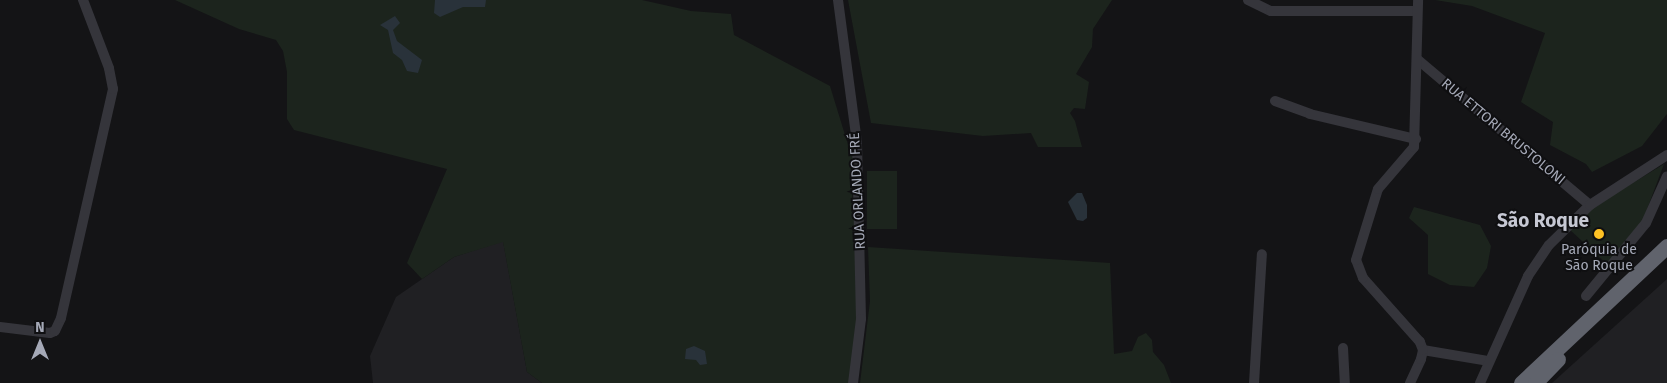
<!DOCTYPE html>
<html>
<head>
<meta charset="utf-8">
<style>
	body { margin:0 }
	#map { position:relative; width:1667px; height:383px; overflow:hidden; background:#141416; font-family:"Fira Sans",sans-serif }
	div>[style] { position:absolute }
	.built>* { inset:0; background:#202023 }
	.green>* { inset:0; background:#1c241d }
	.water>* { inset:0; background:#29323a }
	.minor>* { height:10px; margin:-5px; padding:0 5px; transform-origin:5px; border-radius:5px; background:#35353b }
	.highway>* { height:15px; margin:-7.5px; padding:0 7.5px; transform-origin:7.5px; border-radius:7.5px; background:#60636c }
	.dots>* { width:14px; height:14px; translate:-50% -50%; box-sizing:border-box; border:2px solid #0f0f11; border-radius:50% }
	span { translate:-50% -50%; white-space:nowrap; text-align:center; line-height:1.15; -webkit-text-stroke:4px #0f0f11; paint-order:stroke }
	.street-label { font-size:14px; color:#a5a9b7 }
	.poi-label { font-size:14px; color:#a5a9b7 }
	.district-label { font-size:19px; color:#c6c8d3; font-weight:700 }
	.north { position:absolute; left:15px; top:318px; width:50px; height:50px; -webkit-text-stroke:4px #0f0f11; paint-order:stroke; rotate:0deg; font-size:14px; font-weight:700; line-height:20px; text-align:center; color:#a5a9b7 }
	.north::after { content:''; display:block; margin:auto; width:18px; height:22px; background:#a5a9b7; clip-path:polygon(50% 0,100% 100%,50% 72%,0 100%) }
</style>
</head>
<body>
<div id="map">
	<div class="built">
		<i style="clip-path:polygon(503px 241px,527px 372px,542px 383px,373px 383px,370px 356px,396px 297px,454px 257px)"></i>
		<i style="clip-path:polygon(1667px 279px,1667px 383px,1552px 383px)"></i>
	</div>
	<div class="green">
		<i style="clip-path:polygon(175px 0,642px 0,691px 11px,731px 14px,734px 35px,830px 86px,849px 148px,854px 148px,852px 192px,857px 258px,857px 319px,849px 383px,542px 383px,527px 372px,503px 242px,454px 257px,422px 279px,407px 263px,447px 169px,294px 130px,287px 119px,287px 72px,283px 51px,276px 40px,239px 29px)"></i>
		<i style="clip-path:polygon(848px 0,1112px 0,1093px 29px,1092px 47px,1076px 74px,1089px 82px,1085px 109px,1074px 108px,1070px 113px,1075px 121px,1082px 147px,1038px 147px,1031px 133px,983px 136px,871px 123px)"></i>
		<i style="clip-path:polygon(1435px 0,1667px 0,1667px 114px,1642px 146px,1592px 172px,1586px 164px,1550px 145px,1553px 122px,1521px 102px,1545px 33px,1472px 6px)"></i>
		<i style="clip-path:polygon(1664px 164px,1643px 220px,1609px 266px,1569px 229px,1593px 207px)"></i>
		<i style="clip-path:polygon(867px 171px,897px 171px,897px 229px,867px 229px)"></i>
		<i style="clip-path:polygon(1414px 207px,1480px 225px,1491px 246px,1487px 268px,1474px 287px,1450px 285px,1428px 274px,1428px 235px,1409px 218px)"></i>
		<i style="clip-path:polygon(868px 247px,1110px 263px,1114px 354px,1132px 351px,1138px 337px,1146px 333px,1152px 340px,1153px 352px,1164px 365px,1171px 383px,860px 383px,870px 301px)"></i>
	</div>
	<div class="water">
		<i style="clip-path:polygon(435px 0,486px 0,485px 7px,463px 7px,440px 17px,434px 13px)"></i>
		<i style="clip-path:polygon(395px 16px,400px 23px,393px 30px,397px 41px,422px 60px,418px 73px,407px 71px,402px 60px,393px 53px,388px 30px,380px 25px)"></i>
		<i style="clip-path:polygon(1077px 193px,1082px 193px,1087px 205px,1087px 218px,1083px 221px,1077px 220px,1068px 202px)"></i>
		<i style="clip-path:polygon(694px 346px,705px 351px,707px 364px,700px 365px,696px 360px,685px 359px,686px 349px)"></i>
	</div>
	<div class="minor">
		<i style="left:838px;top:0;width:144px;rotate:82.4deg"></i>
		<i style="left:857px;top:143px;width:176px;rotate:88.7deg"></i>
		<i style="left:861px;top:319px;width:64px;rotate:97.1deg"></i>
		<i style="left:1248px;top:0;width:25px;rotate:26deg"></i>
		<i style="left:1271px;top:11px;width:146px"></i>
		<i style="left:1417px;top:59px;width:226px;rotate:40.2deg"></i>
		<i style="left:1275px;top:101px;width:37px;rotate:20deg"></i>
		<i style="left:1310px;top:114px;width:109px;rotate:13.3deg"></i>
		<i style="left:1586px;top:296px;width:94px;rotate:-50.6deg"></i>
		<i style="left:1646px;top:223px;width:51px;rotate:-65.9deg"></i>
		<i style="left:0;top:327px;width:50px;rotate:6.8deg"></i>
		<i style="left:50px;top:333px;width:5px;rotate:-22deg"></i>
		<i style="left:55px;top:331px;width:14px;rotate:-65deg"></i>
		<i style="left:61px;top:318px;width:235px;rotate:-77.2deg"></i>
		<i style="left:113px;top:89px;width:21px;rotate:-101deg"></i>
		<i style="left:109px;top:68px;width:73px;rotate:-110.9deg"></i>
		<i style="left:1343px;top:348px;width:35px;rotate:87deg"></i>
		<i style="left:1423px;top:350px;width:67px;rotate:9.5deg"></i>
		<i style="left:1254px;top:383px;width:129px;rotate:-86.5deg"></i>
		<i style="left:1410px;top:383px;width:26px;rotate:-65deg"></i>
		<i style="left:1421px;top:359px;width:9px;rotate:-77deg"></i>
		<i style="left:1423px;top:350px;width:9px;rotate:-111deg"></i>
		<i style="left:1420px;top:342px;width:86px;rotate:-131.7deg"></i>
		<i style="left:1363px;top:278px;width:19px;rotate:-111deg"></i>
		<i style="left:1356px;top:260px;width:74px;rotate:-72.8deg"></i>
		<i style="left:1378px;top:189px;width:55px;rotate:-49.4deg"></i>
		<i style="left:1414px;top:147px;width:147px;rotate:-88.4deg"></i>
		<i style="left:1480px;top:383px;width:117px;rotate:-65.8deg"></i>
		<i style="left:1528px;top:276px;width:37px;rotate:-56deg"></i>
		<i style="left:1549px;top:245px;width:57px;rotate:-44.3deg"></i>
		<i style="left:1590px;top:205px;width:92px;rotate:-33deg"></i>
	</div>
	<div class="highway">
		<i style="left:1521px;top:383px;width:200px;rotate:-43.2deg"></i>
		<i style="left:1535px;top:383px;width:33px;rotate:-46deg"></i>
	</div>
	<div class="dots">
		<i style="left:1599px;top:234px;background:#fec224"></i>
	</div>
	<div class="street-label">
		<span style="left:1503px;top:132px;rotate:40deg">RUA ETTORI BRUSTOLONI</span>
		<span style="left:858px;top:191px;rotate:-93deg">RUA ORLANDO FRÉ</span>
	</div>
	<div class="poi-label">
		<span style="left:1599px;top:258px">Paróquia de<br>São Roque</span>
	</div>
	<div class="district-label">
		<span style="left:1543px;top:221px">São Roque</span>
	</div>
	<div class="north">N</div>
</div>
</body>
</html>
